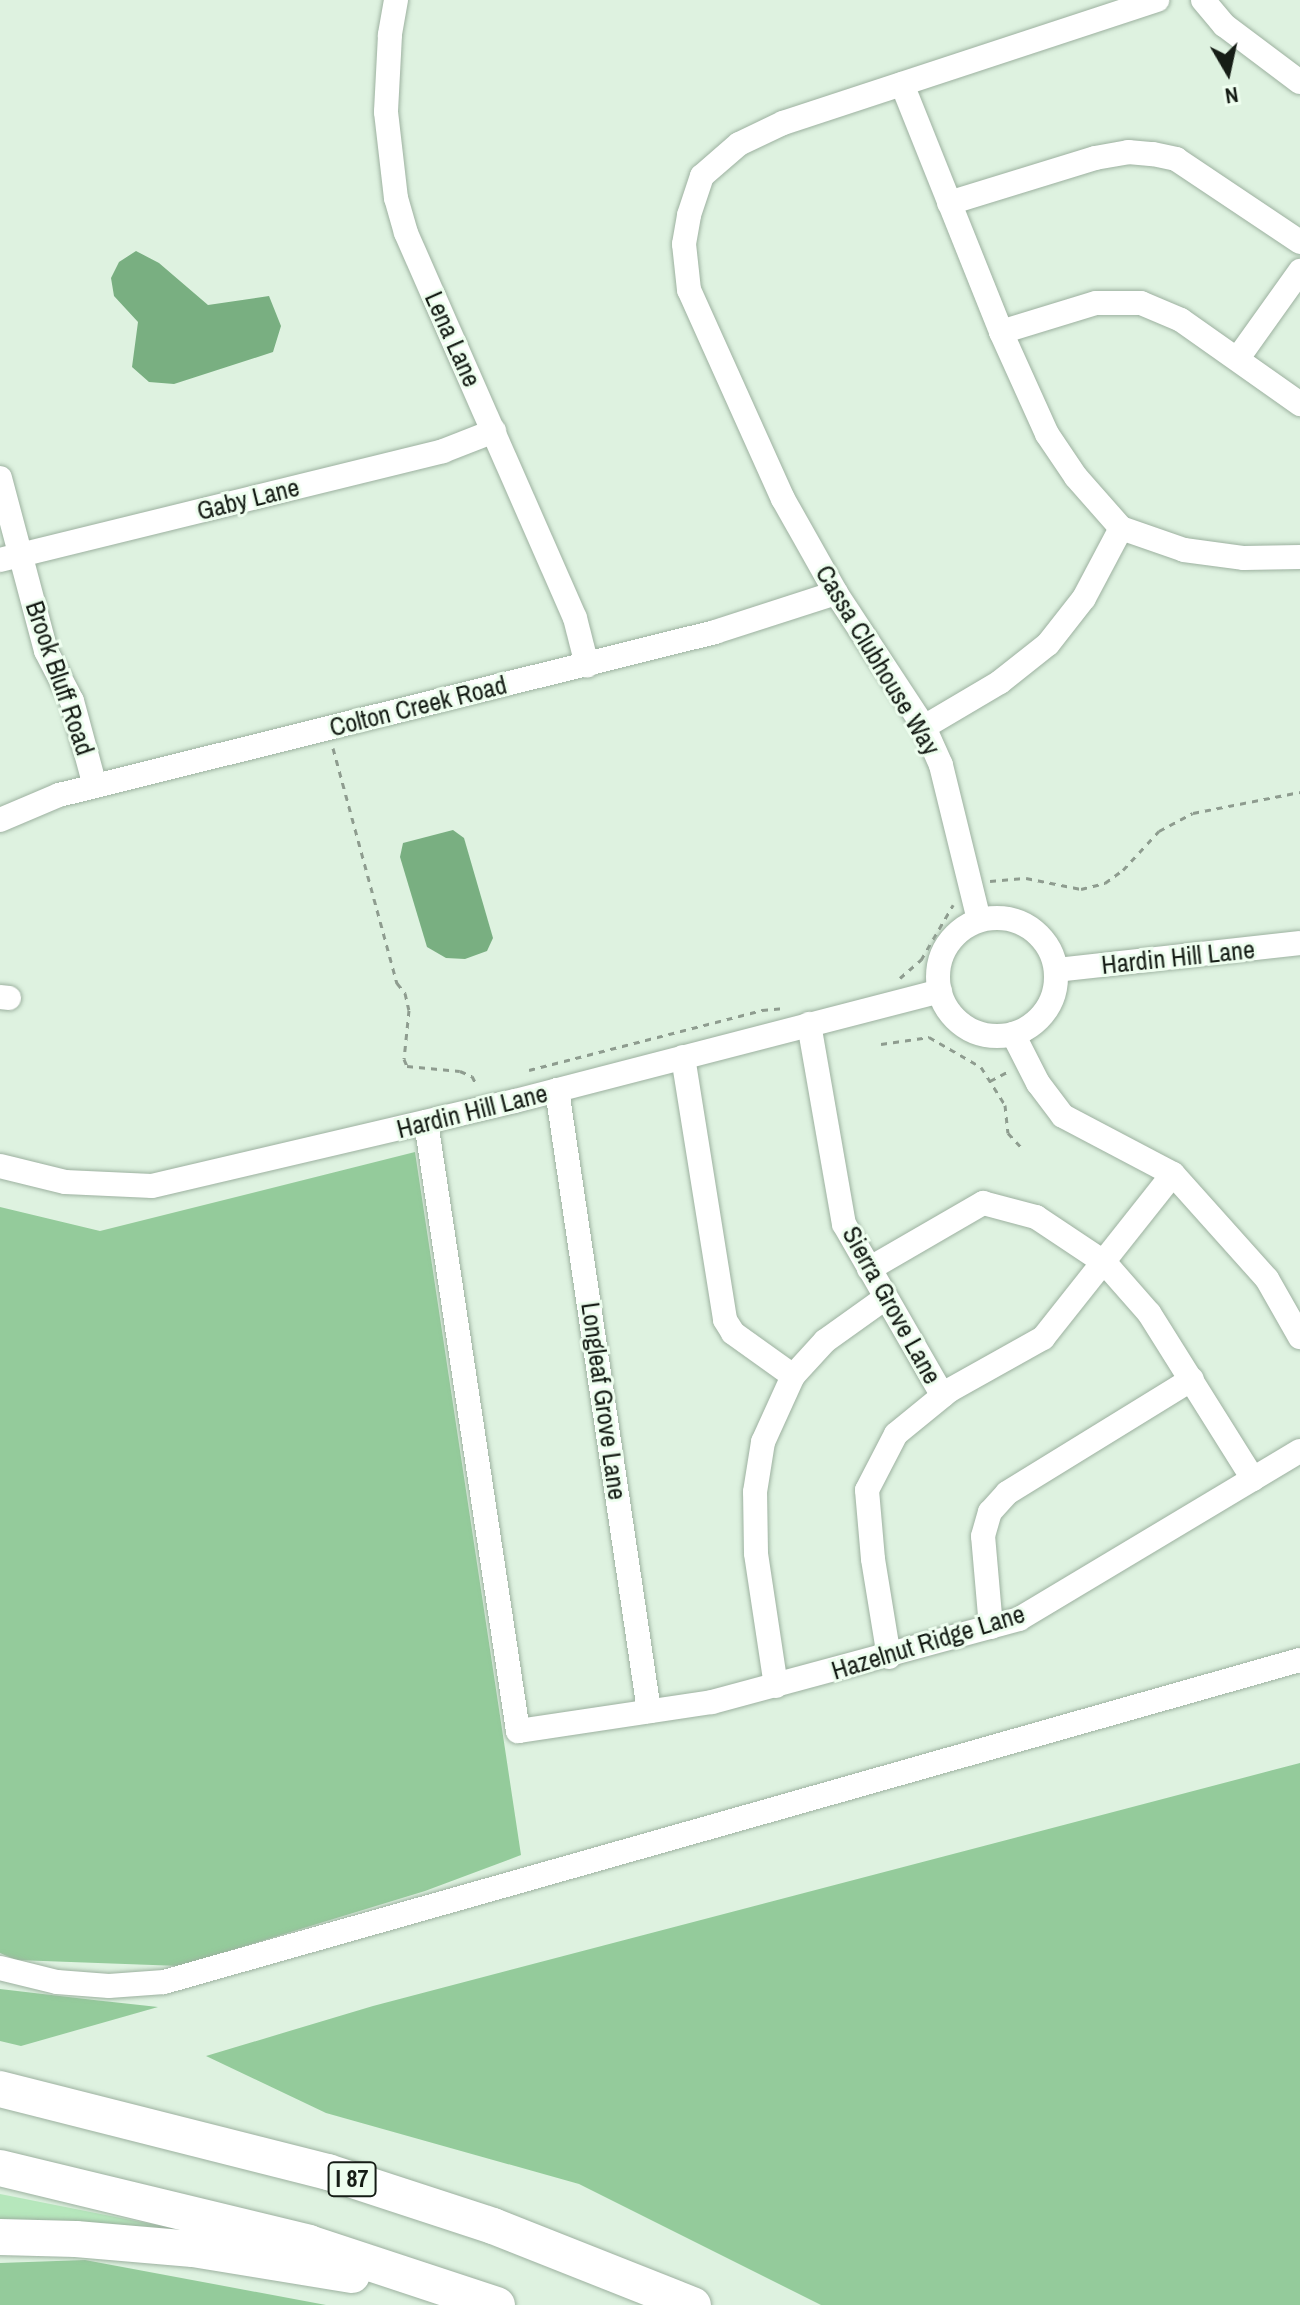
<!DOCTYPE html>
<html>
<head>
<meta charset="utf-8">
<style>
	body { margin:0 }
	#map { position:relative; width:1300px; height:2305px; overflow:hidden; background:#def2e0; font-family:"Archivo Narrow",sans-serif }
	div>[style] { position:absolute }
	.green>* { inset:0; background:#b6e7bc }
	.forest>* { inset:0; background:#94cb9b }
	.water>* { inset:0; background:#79af81 }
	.path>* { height:3px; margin-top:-1.5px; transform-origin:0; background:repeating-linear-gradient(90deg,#8e9c8f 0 6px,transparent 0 12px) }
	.roads { filter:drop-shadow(0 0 2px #9db1a0) drop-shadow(0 0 2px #9db1a0) }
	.minor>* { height:24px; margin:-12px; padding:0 12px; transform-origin:12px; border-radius:12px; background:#fff }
	.minor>.ring { margin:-12px; padding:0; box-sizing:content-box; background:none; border:24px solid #fff; border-radius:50% }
	.highway>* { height:36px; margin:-18px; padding:0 18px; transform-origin:18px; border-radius:18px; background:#fff }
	span { translate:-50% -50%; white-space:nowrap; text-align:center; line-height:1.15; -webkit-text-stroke:6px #eefeef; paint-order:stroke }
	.shield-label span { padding:2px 6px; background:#eefeef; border:2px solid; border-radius:6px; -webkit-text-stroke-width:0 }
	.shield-label { font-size:24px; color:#161d16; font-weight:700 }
	.street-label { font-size:26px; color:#161d16 }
	.north { position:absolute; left:1188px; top:32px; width:80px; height:80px; -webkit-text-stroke:6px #eefeef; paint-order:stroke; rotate:171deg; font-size:22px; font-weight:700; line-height:32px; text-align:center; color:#161d16 }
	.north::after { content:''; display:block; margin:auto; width:28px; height:36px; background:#161d16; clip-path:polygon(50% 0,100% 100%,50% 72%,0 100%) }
</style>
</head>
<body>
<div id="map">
	<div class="green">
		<i style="clip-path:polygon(0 2194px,161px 2226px,160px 2238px,0 2226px)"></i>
	</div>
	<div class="forest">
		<i style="clip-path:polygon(415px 1152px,521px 1855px,425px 1891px,180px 1966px,16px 1960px,0 1953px,0 1207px,100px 1231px)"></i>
		<i style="clip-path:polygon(1300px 1763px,1300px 2305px,821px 2305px,579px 2184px,326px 2113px,206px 2056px,373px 2006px)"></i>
		<i style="clip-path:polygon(0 1989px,94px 2000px,158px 2007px,21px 2046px,0 2041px)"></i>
		<i style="clip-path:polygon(85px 2260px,326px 2305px,0 2305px,0 2263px)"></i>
	</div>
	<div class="water">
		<i style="clip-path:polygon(136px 251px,159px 263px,208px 305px,269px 296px,281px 326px,273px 352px,174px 384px,149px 382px,132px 367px,138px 322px,114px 296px,111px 278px,119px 262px)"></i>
		<i style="clip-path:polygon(453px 830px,464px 838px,493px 938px,487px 951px,465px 959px,446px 958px,427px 947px,400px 857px,403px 843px)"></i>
	</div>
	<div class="path">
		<i style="left:333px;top:748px;width:244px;rotate:74.8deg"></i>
		<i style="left:397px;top:983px;width:13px;rotate:51deg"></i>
		<i style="left:405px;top:993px;width:17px;rotate:77deg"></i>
		<i style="left:409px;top:1010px;width:49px;rotate:95.8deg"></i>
		<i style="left:404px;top:1059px;width:8px;rotate:67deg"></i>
		<i style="left:407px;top:1066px;width:53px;rotate:5.4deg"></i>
		<i style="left:460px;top:1071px;width:13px;rotate:23deg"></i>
		<i style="left:472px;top:1076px;width:11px;rotate:63deg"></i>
		<i style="left:990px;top:881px;width:36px;rotate:-5deg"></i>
		<i style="left:1026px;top:878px;width:56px;rotate:11.3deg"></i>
		<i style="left:1081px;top:889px;width:25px;rotate:-14deg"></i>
		<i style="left:1105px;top:883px;width:22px;rotate:-36deg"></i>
		<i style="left:1123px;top:870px;width:53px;rotate:-47.3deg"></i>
		<i style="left:1159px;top:831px;width:38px;rotate:-28deg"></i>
		<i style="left:1193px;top:813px;width:109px;rotate:-11.1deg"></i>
		<i style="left:900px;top:978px;width:28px;rotate:-41deg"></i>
		<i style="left:921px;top:960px;width:64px;rotate:-59.8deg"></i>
		<i style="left:881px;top:1044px;width:49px;rotate:-8.3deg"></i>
		<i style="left:929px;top:1037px;width:60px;rotate:30deg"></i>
		<i style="left:981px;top:1067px;width:45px;rotate:57.7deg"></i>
		<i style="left:1005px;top:1105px;width:28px;rotate:84deg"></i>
		<i style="left:1008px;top:1133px;width:18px;rotate:47deg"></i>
		<i style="left:529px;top:1070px;width:241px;rotate:-14.4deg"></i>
		<i style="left:762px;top:1010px;width:23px;rotate:-5deg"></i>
		<i style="left:990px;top:1081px;width:19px;rotate:-28deg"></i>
	</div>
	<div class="roads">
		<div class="minor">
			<i style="left:396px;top:0;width:36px;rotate:100deg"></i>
			<i style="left:390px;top:35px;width:77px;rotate:93deg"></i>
			<i style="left:386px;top:112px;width:87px;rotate:83.4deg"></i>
			<i style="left:396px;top:198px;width:36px;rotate:74deg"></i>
			<i style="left:406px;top:233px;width:420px;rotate:66.3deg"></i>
			<i style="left:575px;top:618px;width:49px;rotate:75.7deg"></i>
			<i style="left:1203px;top:0;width:33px;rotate:50deg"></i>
			<i style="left:1224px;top:25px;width:95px;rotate:36.9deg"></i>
			<i style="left:902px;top:84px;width:267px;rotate:68.2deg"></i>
			<i style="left:1001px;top:332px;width:112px;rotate:65.7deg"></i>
			<i style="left:1047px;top:434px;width:52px;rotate:56deg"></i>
			<i style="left:1076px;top:477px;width:68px;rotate:48.6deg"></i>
			<i style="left:1121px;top:528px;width:67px;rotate:19.2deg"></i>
			<i style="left:1184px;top:550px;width:61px;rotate:7.6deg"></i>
			<i style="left:1244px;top:558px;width:56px;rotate:-1deg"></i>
			<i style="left:949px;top:203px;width:153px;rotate:-17.1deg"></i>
			<i style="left:1095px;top:158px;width:34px;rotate:-10deg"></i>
			<i style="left:1128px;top:152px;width:25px;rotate:5deg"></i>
			<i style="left:1153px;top:154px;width:24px;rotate:12deg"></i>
			<i style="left:1176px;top:159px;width:149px;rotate:33.8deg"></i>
			<i style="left:1001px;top:332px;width:99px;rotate:-17deg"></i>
			<i style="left:1096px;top:303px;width:45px"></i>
			<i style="left:1141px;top:303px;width:43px;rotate:23deg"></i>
			<i style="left:1181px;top:320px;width:146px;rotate:35.2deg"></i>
			<i style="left:1238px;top:358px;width:107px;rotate:-54.5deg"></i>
			<i style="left:0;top:478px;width:179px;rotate:75.1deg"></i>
			<i style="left:46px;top:651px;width:56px;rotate:62.5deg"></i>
			<i style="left:72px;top:701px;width:88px;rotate:74.9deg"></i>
			<i style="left:0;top:560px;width:456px;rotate:-13.8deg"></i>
			<i style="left:443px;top:451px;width:55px;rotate:-21.4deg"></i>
			<i style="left:924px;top:727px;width:88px;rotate:-30.6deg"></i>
			<i style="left:1000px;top:682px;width:61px;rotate:-38.4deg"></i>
			<i style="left:1048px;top:644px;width:58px;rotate:-52deg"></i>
			<i style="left:1084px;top:598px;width:79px;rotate:-62.1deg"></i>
			<i style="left:0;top:820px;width:64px;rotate:-23deg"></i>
			<i style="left:59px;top:795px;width:676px;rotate:-13.95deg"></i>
			<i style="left:715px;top:632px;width:127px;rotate:-17.9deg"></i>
			<i class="ring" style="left:938px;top:918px;width:94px;height:94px"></i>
			<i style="left:979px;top:920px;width:160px;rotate:-103.8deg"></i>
			<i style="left:941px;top:765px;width:42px;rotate:-114.1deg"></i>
			<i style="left:924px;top:727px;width:160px;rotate:-123.3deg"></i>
			<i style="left:836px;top:593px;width:108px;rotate:-119.4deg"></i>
			<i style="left:783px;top:499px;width:229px;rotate:-114.2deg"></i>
			<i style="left:689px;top:290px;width:46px;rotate:-96.2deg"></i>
			<i style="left:684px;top:244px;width:29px;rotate:-80deg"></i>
			<i style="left:689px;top:215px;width:41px;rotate:-71.6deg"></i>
			<i style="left:702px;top:176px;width:49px;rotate:-40.9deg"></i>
			<i style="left:739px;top:144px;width:49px;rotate:-25.5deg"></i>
			<i style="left:783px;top:123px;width:394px;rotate:-18.2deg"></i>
			<i style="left:1056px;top:970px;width:245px;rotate:-6.3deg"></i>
			<i style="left:0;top:997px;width:9px;rotate:6deg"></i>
			<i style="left:809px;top:1024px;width:203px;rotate:80.1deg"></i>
			<i style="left:844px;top:1224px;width:198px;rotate:60.1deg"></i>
			<i style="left:1013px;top:1034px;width:55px;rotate:63deg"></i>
			<i style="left:1038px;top:1083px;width:41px;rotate:52.9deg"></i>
			<i style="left:1063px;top:1116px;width:124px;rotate:27.8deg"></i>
			<i style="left:1173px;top:1174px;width:141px;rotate:48.2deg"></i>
			<i style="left:1267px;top:1279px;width:67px;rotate:60.4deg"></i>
			<i style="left:683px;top:1057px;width:266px;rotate:80.9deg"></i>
			<i style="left:725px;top:1320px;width:15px;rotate:58deg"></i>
			<i style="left:733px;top:1333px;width:74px;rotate:35.6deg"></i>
			<i style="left:557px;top:1090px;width:628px;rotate:81.57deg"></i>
			<i style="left:426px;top:1122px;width:616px;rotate:81.41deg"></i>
			<i style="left:518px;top:1731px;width:196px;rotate:-8.5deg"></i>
			<i style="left:712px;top:1702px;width:318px;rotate:-15.1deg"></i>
			<i style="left:1019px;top:1619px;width:327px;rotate:-30.9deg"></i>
			<i style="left:0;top:1166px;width:67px;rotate:13.8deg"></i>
			<i style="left:65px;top:1182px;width:87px;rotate:2.6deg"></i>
			<i style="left:152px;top:1186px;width:373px;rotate:-13.2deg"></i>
			<i style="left:515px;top:1101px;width:439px;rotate:-14.5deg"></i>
			<i style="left:869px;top:1269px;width:132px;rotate:-30.1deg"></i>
			<i style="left:983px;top:1203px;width:55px;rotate:14.8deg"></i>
			<i style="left:1036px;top:1217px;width:83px;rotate:33.7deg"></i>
			<i style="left:1105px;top:1263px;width:67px;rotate:48.7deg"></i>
			<i style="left:1149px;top:1313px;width:196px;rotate:57.9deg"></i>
			<i style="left:991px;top:1627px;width:91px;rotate:-95deg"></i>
			<i style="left:983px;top:1536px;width:25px;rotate:-74deg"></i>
			<i style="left:990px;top:1512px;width:25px;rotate:-48deg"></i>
			<i style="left:1007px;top:1493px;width:217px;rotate:-31.6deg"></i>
			<i style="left:889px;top:1657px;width:99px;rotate:-99.3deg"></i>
			<i style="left:873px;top:1559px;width:69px;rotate:-95deg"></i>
			<i style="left:867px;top:1490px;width:63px;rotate:-62.6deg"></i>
			<i style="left:896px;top:1434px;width:70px;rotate:-39.2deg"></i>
			<i style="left:950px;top:1390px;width:107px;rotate:-29.2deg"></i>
			<i style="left:1043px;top:1338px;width:209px;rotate:-51.6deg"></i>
			<i style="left:776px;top:1686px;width:134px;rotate:-98.6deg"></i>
			<i style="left:756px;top:1553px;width:61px;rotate:-90.9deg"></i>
			<i style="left:755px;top:1492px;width:51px;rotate:-80.9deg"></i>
			<i style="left:763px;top:1442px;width:72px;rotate:-65.6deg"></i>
			<i style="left:793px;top:1376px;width:47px;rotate:-47.6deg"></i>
			<i style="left:825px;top:1341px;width:74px;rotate:-35.6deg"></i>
			<i style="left:0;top:1968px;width:59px;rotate:13.8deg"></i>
			<i style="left:57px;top:1982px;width:52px;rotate:4.4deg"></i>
			<i style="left:109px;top:1986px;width:55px;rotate:-4.2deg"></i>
			<i style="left:164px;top:1982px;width:1181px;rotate:-15.83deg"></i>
		</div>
		<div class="highway">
			<i style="left:0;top:2089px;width:338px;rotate:14.2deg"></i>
			<i style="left:328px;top:2172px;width:174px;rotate:18.1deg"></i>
			<i style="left:493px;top:2226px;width:215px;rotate:21.6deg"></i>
			<i style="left:0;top:2168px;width:318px;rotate:13.6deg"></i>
			<i style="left:309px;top:2243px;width:198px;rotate:18.3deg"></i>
			<i style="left:0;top:2237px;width:76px;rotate:1.5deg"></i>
			<i style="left:76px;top:2239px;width:117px;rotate:4.9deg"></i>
			<i style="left:193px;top:2249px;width:161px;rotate:9.3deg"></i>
		</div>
	</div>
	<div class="shield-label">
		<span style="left:352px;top:2179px">I 87</span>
	</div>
	<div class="street-label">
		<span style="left:453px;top:339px;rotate:66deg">Lena Lane</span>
		<span style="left:248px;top:499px;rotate:-14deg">Gaby Lane</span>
		<span style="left:878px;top:660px;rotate:59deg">Cassa Clubhouse Way</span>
		<span style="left:60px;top:678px;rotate:71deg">Brook Bluff Road</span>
		<span style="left:418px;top:706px;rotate:-14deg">Colton Creek Road</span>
		<span style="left:1178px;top:957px;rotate:-6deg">Hardin Hill Lane</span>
		<span style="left:472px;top:1111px;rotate:-14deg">Hardin Hill Lane</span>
		<span style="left:892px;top:1305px;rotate:61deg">Sierra Grove Lane</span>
		<span style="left:604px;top:1401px;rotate:82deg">Longleaf Grove Lane</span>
		<span style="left:928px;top:1642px;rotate:-17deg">Hazelnut Ridge Lane</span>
	</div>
	<div class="north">N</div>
</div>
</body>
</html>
